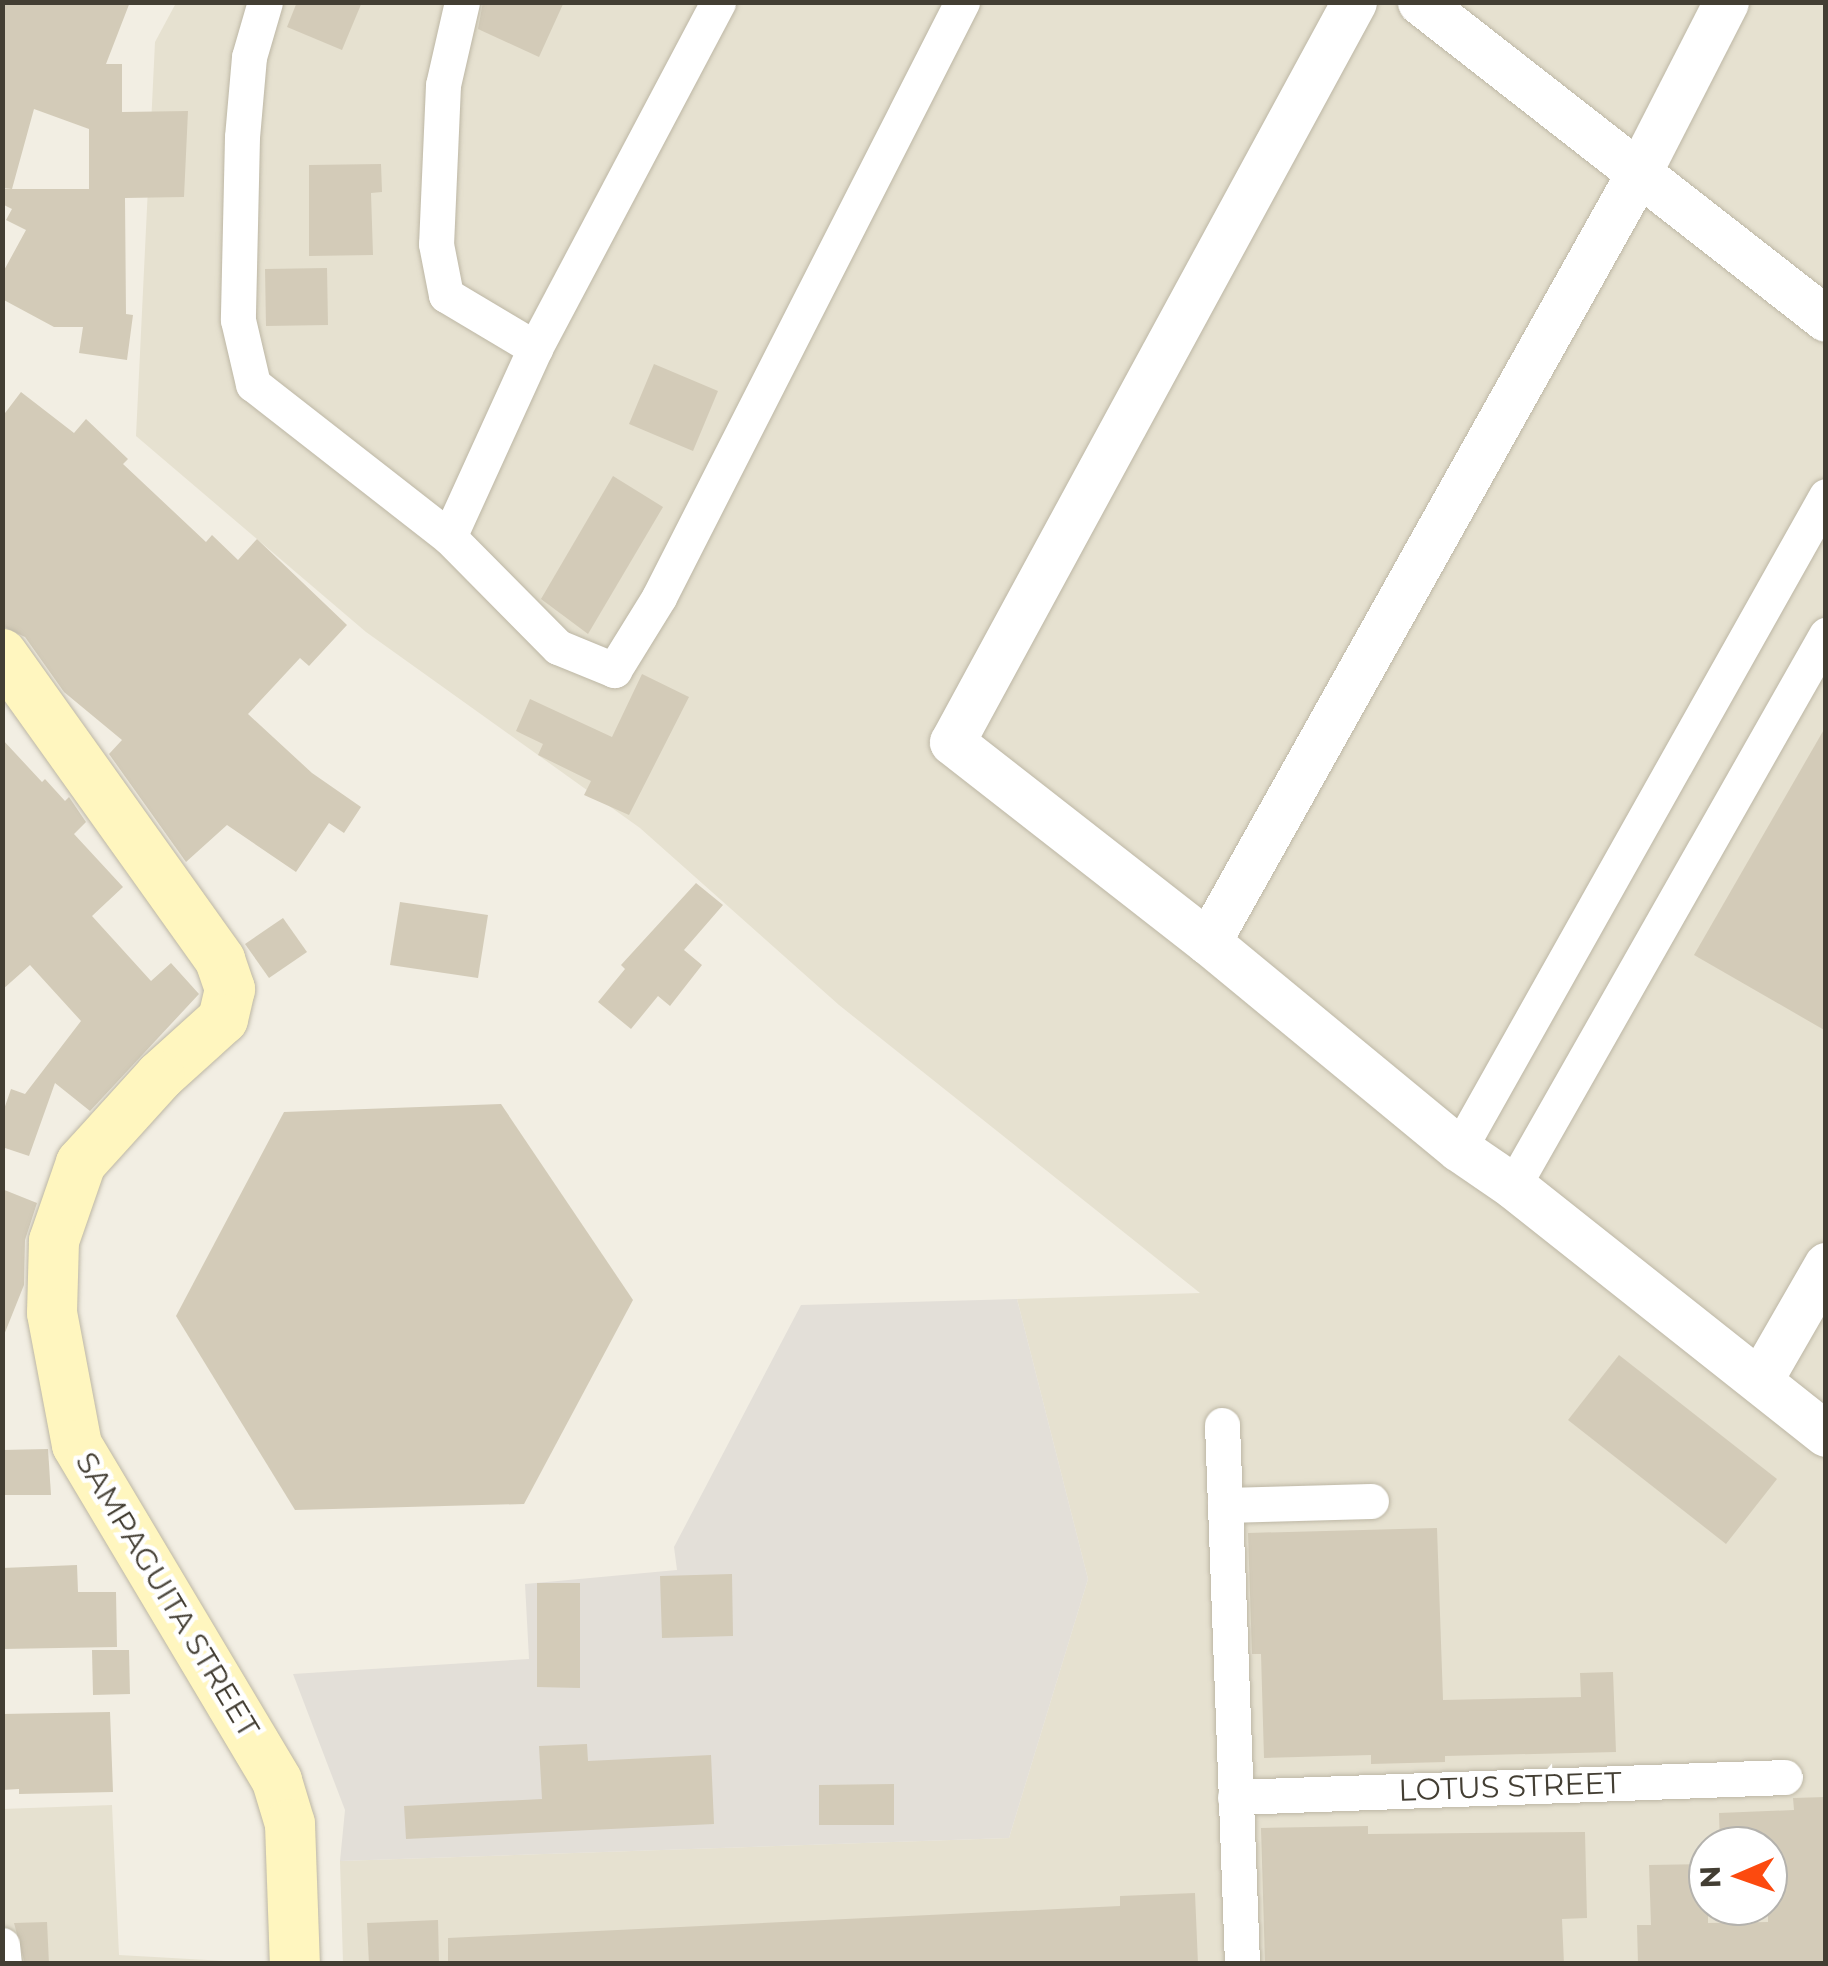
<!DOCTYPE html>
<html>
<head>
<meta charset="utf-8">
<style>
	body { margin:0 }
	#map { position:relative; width:1828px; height:1966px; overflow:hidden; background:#f2eee3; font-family:Montserrat,sans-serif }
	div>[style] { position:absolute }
	.residential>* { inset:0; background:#e6e1d0 }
	.industrial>* { inset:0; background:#e3dfd8 }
	.building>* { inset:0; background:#d3cbb8 }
	.roads { filter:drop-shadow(0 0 2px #bdb7a5) drop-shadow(0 0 2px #bdb7a5) }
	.minor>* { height:35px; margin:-17.5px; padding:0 17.5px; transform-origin:17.5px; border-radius:17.5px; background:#fff }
	.tertiary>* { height:45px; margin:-22.5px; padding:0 22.5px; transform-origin:22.5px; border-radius:22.5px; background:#fff }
	.secondary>* { height:50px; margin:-25px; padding:0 25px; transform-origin:25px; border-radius:25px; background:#fff6bf }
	span { translate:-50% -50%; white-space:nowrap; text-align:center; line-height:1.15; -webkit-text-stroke:9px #fff; paint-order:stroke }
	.street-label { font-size:30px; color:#433e33 }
	.frame { position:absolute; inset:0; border:5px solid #433e33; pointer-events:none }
	.north { position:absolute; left:1688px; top:1826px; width:100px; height:100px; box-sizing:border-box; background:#fff; border:2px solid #b4b2ad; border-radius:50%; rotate:268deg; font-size:28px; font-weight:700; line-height:40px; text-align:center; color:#433e33 }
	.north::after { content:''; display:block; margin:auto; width:35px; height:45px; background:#fc4a0f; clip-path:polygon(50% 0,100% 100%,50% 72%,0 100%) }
</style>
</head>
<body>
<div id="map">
	<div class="residential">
		<i style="clip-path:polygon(evenodd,176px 3px,1825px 3px,1825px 1963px,343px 1963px,340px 1861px,1009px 1838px,1088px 1579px,1017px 1299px,1200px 1293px,839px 1005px,640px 828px,366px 632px,136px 436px,155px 42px,176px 3px,1708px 1846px,1768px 1846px,1768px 1906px,1708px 1906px,1708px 1846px)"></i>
		<i style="clip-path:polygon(112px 1805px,119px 1955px,261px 1963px,3px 1963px,2px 1809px)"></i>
	</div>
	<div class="industrial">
		<i style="clip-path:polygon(1017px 1299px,1088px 1579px,1009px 1838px,340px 1861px,345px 1810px,293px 1674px,529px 1659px,525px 1584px,677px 1570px,674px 1547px,801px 1305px)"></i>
	</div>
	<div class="building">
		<i style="clip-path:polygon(2px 2px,130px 2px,106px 64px,122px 64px,122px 112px,188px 111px,184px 197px,125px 198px,126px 314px,133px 315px,127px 360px,79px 353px,83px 327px,54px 327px,2px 299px,2px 274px,26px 230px,6px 220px,12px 209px,2px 204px,2px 189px,89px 189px,89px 129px,34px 109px,12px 189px,2px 188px)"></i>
		<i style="clip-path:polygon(297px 2px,362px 2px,342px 50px,287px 27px)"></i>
		<i style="clip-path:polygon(483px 2px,564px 2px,539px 57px,478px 29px)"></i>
		<i style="clip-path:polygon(381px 164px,382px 192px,371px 193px,373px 255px,309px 256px,309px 165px)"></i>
		<i style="clip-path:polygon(327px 268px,328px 325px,266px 326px,265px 269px)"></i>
		<i style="clip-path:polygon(654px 364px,718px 391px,693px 451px,629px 424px)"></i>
		<i style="clip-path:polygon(21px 392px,74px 433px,86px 419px,128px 459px,123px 464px,206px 542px,212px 535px,238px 560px,257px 539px,347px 625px,309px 666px,300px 658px,248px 714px,312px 773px,361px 807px,344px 833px,329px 823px,296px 872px,227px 825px,186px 862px,109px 754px,122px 740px,64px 692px,25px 637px,2px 626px,2px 417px)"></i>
		<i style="clip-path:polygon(613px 476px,663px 507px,588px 634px,541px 599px)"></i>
		<i style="clip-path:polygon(642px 674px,689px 697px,629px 815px,584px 795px,591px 781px,538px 755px,543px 744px,516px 731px,530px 699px,612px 737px)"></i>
		<i style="clip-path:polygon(1826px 726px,1826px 1031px,1694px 955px)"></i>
		<i style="clip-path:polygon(2px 739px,42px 782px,45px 779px,65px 801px,69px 797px,86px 822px,74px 834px,123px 887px,92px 916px,151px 981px,171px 963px,199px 994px,90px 1111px,55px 1083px,29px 1156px,2px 1147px,2px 1115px,11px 1089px,25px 1094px,81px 1021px,30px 965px,2px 990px)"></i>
		<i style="clip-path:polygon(696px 883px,723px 905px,684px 950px,702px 965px,670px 1006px,658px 996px,631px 1029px,598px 1002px,625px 969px,621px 965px)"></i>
		<i style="clip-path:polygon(400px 902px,488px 915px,478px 978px,390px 965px)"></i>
		<i style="clip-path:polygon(283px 918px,307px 952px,269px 978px,245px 944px)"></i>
		<i style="clip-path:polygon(501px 1104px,633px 1300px,524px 1504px,295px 1510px,176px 1316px,284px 1112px)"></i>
		<i style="clip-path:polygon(2px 1189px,37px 1203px,25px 1240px,24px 1285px,4px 1335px)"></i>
		<i style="clip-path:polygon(1619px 1355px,1777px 1479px,1726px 1544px,1568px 1420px)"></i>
		<i style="clip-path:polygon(48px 1449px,51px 1495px,2px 1495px,2px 1450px)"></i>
		<i style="clip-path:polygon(1437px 1528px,1443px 1700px,1581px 1697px,1580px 1673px,1613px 1672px,1616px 1752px,1445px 1756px,1445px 1762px,1371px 1764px,1371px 1755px,1264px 1758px,1261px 1654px,1252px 1654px,1248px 1533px)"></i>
		<i style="clip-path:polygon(77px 1565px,78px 1592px,116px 1592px,117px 1647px,2px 1649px,2px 1568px)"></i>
		<i style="clip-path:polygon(732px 1574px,733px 1636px,662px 1638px,660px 1576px)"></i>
		<i style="clip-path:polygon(537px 1583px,580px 1583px,580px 1688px,537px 1687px)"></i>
		<i style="clip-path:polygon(92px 1650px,129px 1650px,130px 1694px,93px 1695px)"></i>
		<i style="clip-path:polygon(110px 1712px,113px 1792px,19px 1794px,19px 1789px,2px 1790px,2px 1714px)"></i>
		<i style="clip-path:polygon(587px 1744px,588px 1761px,711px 1755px,714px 1824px,406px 1839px,404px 1806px,542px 1799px,539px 1746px)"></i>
		<i style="clip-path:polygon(894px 1784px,894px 1825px,819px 1825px,819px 1785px)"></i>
		<i style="clip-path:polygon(1826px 1797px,1826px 1964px,1638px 1964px,1637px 1925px,1651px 1925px,1649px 1865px,1708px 1864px,1708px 1923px,1768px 1922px,1768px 1846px,1720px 1846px,1719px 1813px,1794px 1810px,1793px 1798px)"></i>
		<i style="clip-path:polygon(1368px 1826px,1368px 1834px,1585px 1832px,1587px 1918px,1562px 1919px,1564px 1964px,1265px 1964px,1261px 1828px)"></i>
		<i style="clip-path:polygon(1195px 1893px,1198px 1964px,448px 1964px,448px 1938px,1120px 1906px,1120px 1896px)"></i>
		<i style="clip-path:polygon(438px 1920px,439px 1964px,369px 1964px,367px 1923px)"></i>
		<i style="clip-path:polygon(47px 1922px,49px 1964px,25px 1964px,14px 1923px)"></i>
	</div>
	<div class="roads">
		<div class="minor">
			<i style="left:265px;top:2px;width:57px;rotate:106.2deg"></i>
			<i style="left:249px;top:57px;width:80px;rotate:95deg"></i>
			<i style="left:242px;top:137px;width:183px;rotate:91.3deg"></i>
			<i style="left:238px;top:320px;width:66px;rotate:76.8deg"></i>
			<i style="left:253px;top:384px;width:249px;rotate:38deg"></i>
			<i style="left:449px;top:537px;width:155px;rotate:45.3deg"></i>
			<i style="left:558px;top:647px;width:61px;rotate:22.3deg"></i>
			<i style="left:614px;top:670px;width:86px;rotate:-58.3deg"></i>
			<i style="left:659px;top:597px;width:668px;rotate:-63.01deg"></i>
			<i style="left:462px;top:2px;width:85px;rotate:102.9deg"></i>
			<i style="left:443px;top:85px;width:159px;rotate:92.5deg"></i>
			<i style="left:436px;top:244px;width:52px;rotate:78.9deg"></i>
			<i style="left:446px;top:295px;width:104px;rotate:30.8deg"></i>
			<i style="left:449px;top:537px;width:208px;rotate:-65.5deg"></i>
			<i style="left:535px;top:348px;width:391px;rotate:-62.1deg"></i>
			<i style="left:1459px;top:1149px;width:749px;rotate:-60.66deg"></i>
			<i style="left:1513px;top:1186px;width:634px;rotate:-60.4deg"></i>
			<i style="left:1222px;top:1425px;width:539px;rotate:87.87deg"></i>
			<i style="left:1225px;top:1505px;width:146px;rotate:-1.6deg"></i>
			<i style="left:1235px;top:1797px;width:550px;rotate:-2.08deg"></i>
			<i style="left:2px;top:1945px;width:19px;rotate:84deg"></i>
		</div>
		<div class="tertiary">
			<i style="left:1354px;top:2px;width:842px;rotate:118.51deg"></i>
			<i style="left:952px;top:742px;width:325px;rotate:38deg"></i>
			<i style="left:1208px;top:942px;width:325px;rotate:39.5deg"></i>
			<i style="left:1459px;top:1149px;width:65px;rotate:34.4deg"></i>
			<i style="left:1513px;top:1186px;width:399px;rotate:38.4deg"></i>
			<i style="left:1420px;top:2px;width:515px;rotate:37.98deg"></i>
			<i style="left:1208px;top:942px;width:882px;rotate:-60.76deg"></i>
			<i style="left:1639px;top:172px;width:191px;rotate:-62.9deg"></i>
			<i style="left:1760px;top:1380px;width:133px;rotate:-60.1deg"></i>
		</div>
		<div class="secondary">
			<i style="left:2px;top:654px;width:376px;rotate:54.5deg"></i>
			<i style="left:220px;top:960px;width:31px;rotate:71deg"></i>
			<i style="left:230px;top:989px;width:31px;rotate:103deg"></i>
			<i style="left:223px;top:1019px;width:85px;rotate:137.9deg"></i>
			<i style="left:160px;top:1076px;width:118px;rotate:132.2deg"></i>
			<i style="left:81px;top:1163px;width:83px;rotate:109.1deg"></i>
			<i style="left:54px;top:1241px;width:72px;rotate:91.6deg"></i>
			<i style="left:52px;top:1313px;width:134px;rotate:79.3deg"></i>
			<i style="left:77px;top:1445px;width:391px;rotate:59.2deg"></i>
			<i style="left:277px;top:1781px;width:45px;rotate:73.2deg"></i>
			<i style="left:290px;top:1824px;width:140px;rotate:88deg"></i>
		</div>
	</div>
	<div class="street-label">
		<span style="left:167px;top:1595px;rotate:59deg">SAMPAGUITA STREET</span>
		<span style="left:1510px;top:1787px;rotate:-2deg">LOTUS STREET</span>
	</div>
	<div class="frame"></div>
	<div class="north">N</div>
</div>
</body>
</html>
